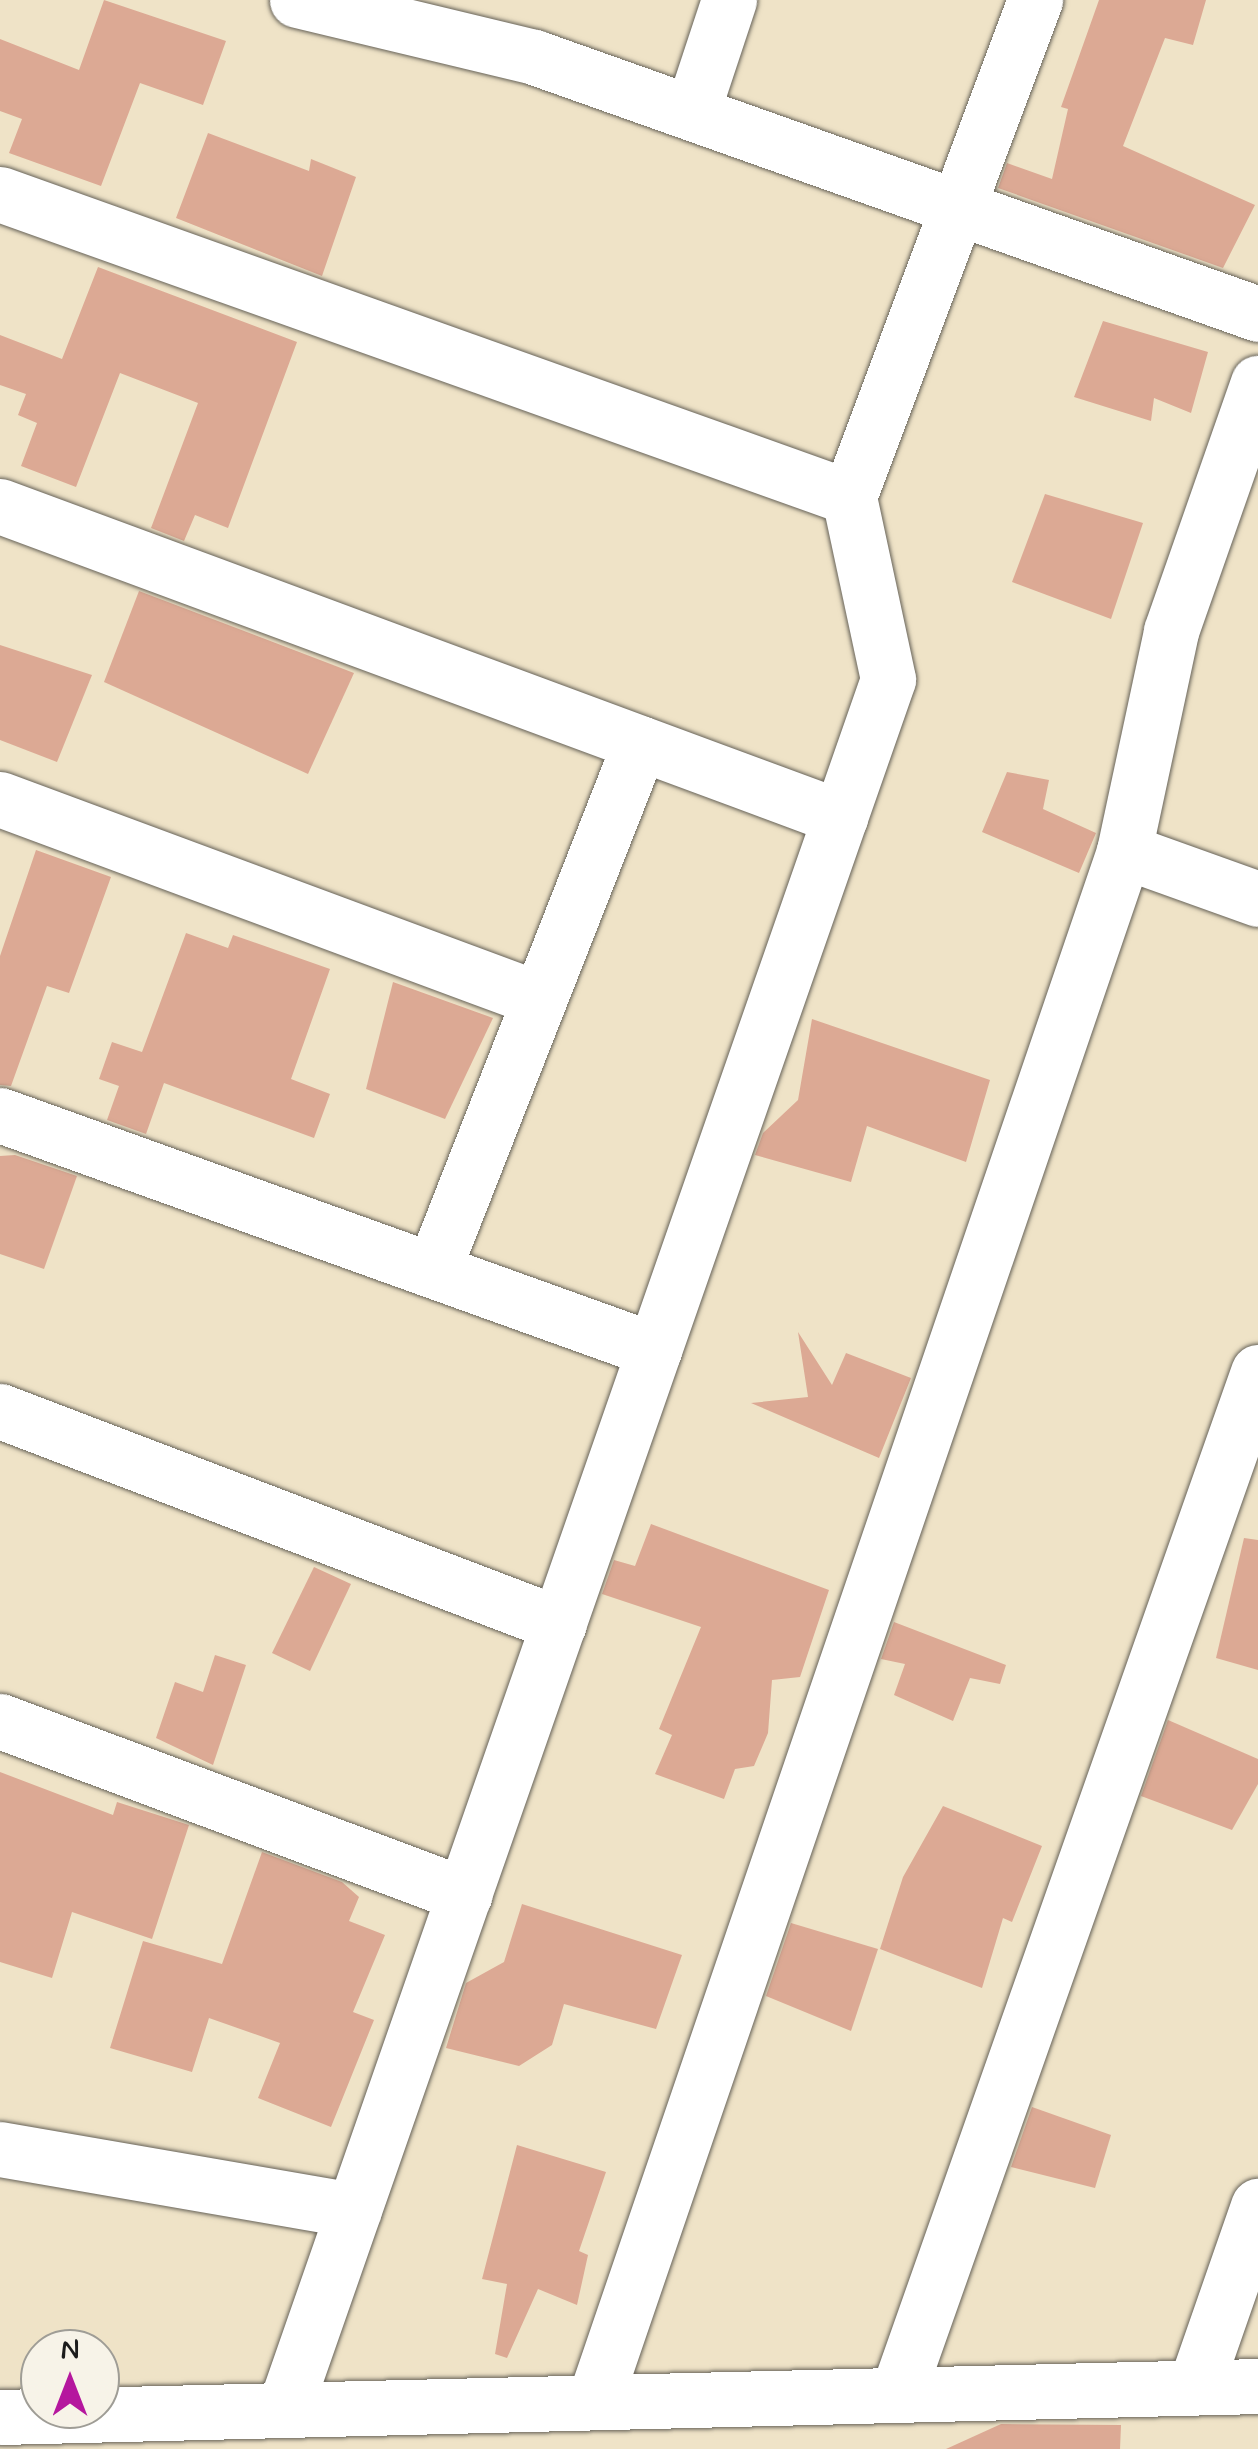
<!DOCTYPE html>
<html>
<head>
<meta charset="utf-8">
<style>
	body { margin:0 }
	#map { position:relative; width:1258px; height:2449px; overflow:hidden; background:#efe3c7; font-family:Mynerve,sans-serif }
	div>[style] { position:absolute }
	.building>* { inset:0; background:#dca994 }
	.roads { filter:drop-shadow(0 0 2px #666258) drop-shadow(0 0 2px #666258) }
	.minor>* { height:55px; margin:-27.5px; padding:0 27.5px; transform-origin:27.5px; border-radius:27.5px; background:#fff }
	span { translate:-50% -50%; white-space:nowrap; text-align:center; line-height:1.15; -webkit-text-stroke:10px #f7f3e8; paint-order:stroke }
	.north { position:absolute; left:20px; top:2329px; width:100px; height:100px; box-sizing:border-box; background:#f7f3e8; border:2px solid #9f9d96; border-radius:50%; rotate:0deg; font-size:28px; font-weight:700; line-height:40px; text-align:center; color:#1c1c1c }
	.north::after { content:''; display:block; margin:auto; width:35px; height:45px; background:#b5179e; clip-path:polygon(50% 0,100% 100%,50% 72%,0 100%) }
</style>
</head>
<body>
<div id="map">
	<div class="building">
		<i style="clip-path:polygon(104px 0,226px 41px,203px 105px,140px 83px,101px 186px,9px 153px,22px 119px,0 111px,0 39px,79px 70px)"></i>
		<i style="clip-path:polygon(1099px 0,1206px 0,1193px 45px,1165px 38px,1123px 146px,1255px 205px,1223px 268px,998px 188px,1007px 163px,1052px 179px,1068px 109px,1061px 107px)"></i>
		<i style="clip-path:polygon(208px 133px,309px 171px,311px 159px,356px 177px,322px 276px,176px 218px)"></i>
		<i style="clip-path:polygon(98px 267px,297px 342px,228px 528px,195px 515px,184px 541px,151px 528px,198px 403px,120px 373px,76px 487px,21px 466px,37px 423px,18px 415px,26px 394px,0 385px,0 335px,62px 359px)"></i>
		<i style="clip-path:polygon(1103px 321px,1208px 352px,1191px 413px,1154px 398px,1151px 421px,1074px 397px)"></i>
		<i style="clip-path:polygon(1045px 494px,1143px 523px,1111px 619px,1012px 582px)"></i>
		<i style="clip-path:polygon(139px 591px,354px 673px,308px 774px,104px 682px)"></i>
		<i style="clip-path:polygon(0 645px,92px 675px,57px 762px,0 740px)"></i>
		<i style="clip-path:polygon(1007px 772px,1049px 780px,1043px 809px,1096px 833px,1079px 873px,982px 832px)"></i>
		<i style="clip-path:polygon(36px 850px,111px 877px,69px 993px,47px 986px,11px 1086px,0 1085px,0 956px)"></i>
		<i style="clip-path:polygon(186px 933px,228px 948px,233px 935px,330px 969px,291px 1079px,330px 1094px,314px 1138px,164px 1083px,146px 1134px,107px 1120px,119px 1086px,99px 1079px,112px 1042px,142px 1052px)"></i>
		<i style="clip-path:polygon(393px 982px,493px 1018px,445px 1119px,366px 1089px)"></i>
		<i style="clip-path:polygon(812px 1019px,990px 1080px,966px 1162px,867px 1126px,851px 1182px,755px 1155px,763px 1133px,798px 1100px)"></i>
		<i style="clip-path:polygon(15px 1155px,77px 1176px,44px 1269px,0 1254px,0 1156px)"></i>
		<i style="clip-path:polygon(798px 1332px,832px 1385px,846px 1353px,911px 1378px,879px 1458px,751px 1403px,808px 1397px)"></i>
		<i style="clip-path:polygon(651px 1524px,829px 1590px,800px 1677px,772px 1680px,768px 1733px,754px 1766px,735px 1769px,724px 1799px,655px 1774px,672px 1735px,659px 1729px,701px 1627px,602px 1594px,614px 1560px,635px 1566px)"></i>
		<i style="clip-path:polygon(1244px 1538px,1258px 1540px,1258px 1670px,1216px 1658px)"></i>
		<i style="clip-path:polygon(314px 1567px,351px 1584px,310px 1671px,272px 1653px)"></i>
		<i style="clip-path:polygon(894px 1622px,1006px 1665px,1000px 1684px,970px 1678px,953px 1721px,894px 1695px,905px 1664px,881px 1659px)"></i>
		<i style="clip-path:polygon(215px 1655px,246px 1665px,213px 1765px,156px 1738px,175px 1682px,203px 1692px)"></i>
		<i style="clip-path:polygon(1168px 1720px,1258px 1759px,1258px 1784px,1232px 1830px,1141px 1796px)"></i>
		<i style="clip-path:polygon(0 1772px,113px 1815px,117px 1802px,189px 1825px,152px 1939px,72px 1912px,52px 1978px,0 1962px)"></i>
		<i style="clip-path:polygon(943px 1806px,1042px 1846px,1012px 1922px,1003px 1918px,982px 1988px,880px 1949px,903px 1877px)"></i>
		<i style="clip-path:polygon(262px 1852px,342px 1882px,359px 1897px,349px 1921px,385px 1935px,353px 2012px,374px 2020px,331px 2127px,258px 2098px,280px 2043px,209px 2018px,192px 2072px,110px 2048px,143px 1941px,222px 1964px)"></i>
		<i style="clip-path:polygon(522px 1904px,682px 1955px,656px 2029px,564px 2004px,552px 2045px,519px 2066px,446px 2048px,466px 1983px,504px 1962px)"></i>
		<i style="clip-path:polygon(791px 1923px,878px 1949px,851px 2031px,766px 1996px)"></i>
		<i style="clip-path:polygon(1032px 2107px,1111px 2135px,1095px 2188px,1011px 2167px)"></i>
		<i style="clip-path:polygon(517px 2145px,606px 2172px,579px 2251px,588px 2255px,577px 2305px,538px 2289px,507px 2358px,495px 2354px,507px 2284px,482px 2279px)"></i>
		<i style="clip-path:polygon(1001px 2424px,1121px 2425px,1120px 2449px,946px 2449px)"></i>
	</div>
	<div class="roads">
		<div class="minor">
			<i style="left:297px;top:0;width:244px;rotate:13.5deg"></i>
			<i style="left:534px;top:57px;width:768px;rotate:19.54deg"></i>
			<i style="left:692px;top:112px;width:118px;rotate:-71.7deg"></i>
			<i style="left:0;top:194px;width:901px;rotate:19.64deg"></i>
			<i style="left:0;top:506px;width:896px;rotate:20.32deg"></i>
			<i style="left:0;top:799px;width:575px;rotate:20.36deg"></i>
			<i style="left:1124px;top:851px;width:142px;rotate:19.7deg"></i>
			<i style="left:0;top:1115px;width:695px;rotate:19.76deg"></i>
			<i style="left:433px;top:1270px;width:566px;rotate:-68.56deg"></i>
			<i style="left:0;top:1411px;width:598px;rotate:20.86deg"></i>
			<i style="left:0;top:1721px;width:496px;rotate:20.5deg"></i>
			<i style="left:0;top:2149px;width:359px;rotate:9.8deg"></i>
			<i style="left:1195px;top:2387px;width:192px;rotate:-70.8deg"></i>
			<i style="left:897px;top:2395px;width:1085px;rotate:-70.56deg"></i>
			<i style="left:594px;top:2402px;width:1639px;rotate:-71.13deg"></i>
			<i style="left:1124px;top:851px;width:225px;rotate:-77.9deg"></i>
			<i style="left:1171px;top:631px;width:263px;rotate:-70.7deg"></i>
			<i style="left:284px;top:2410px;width:1833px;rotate:-70.76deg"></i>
			<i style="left:888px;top:679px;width:186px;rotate:-102.1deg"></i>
			<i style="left:849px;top:497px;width:531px;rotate:-69.48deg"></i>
			<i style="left:0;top:2417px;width:1258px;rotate:-1.41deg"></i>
		</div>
	</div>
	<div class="north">N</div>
</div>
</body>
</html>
